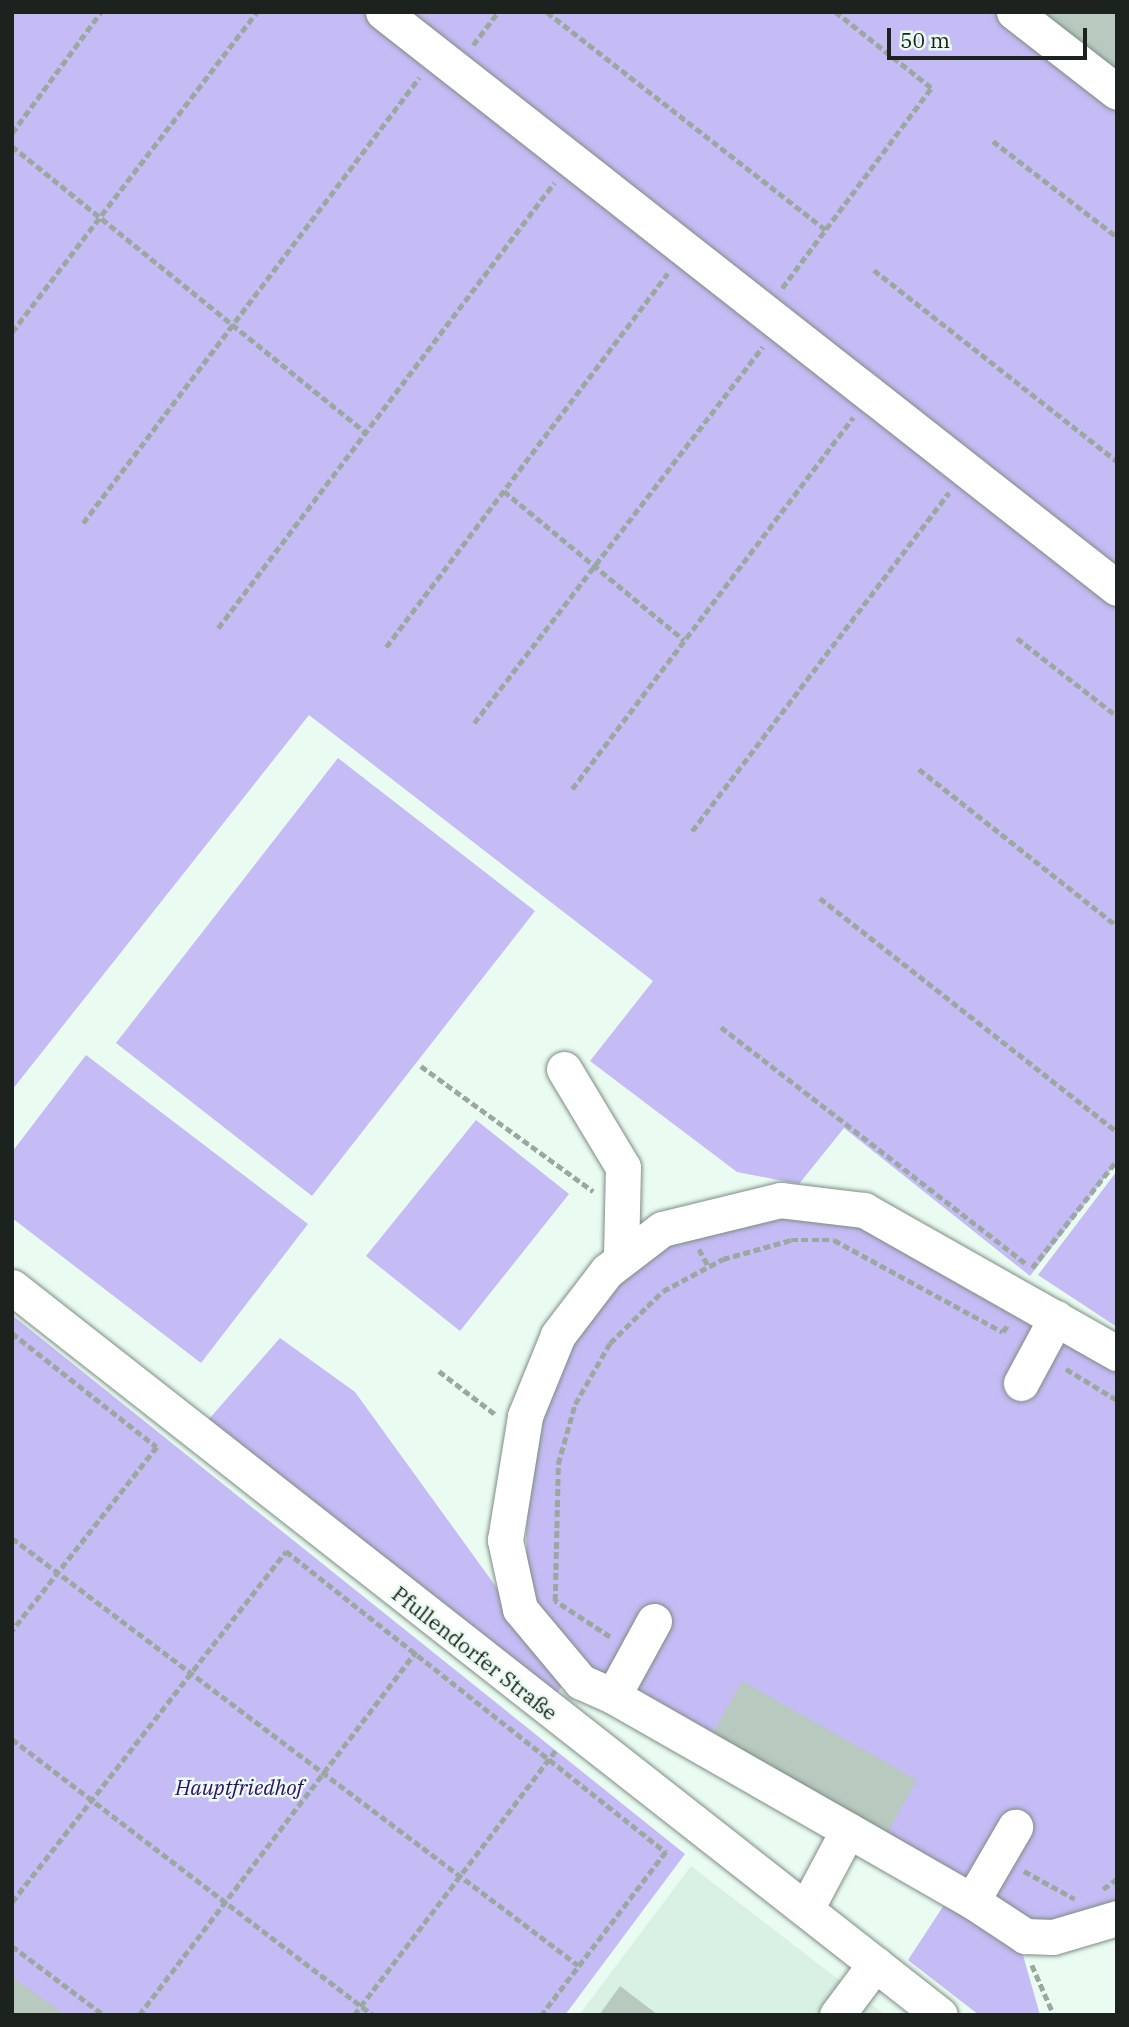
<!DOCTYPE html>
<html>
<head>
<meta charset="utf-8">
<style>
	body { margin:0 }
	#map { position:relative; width:1129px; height:2027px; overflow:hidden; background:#eafcf1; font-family:"IBM Plex Serif",serif }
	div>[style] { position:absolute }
	.built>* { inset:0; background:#d8f1e2 }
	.green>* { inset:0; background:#c5bbf5 }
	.building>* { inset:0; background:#b8c9bf }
	.path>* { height:4.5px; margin-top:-2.25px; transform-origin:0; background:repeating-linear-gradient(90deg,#9ba8a0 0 7px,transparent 0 10.5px) }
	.roads { filter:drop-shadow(0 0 2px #7d8d83) drop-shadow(0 0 2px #7d8d83) }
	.minor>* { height:35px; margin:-17.5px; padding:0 17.5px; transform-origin:17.5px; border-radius:17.5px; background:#fff }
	span { translate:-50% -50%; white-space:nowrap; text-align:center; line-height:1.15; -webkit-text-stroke:5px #eafcf1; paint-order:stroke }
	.street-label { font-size:21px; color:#1c221e }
	.park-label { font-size:21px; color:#320b6c; font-style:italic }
	.frame { position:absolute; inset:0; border:14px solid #1c221e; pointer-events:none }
	.scale { position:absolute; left:887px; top:28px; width:200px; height:32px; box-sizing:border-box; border:4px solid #1c221e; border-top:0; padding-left:9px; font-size:21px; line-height:24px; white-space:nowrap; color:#1c221e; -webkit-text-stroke:5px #eafcf1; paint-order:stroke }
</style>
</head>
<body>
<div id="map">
	<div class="built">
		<i style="clip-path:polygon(691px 1866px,885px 2015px,579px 2015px)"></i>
	</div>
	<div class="green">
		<i style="clip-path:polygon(12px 12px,994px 12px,1117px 108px,1117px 1162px,1030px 1276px,844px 1128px,799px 1184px,737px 1172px,590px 1061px,653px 981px,309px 715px,12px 1090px)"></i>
		<i style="clip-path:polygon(338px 758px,535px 911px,312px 1196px,116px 1043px)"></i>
		<i style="clip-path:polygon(86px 1055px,308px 1224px,201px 1363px,12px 1218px,12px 1152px)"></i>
		<i style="clip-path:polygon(476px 1120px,569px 1194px,460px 1331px,366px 1256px)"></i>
		<i style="clip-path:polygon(1117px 1171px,1117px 1327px,1038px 1275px)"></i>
		<i style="clip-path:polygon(824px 1207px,1117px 1360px,1117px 1912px,1051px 1933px,580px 1668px,542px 1623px,528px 1587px,526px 1533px,538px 1401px,601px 1295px,669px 1241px)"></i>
		<i style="clip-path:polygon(12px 1315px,685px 1854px,565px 2015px,12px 2015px)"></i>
		<i style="clip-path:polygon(280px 1338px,355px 1392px,565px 1682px,557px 1693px,209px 1419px)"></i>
		<i style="clip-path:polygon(946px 1902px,1023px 1955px,1040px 2015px,979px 2015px,908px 1960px)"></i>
	</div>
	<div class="building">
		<i style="clip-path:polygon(1036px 12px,1117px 12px,1117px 76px)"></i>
		<i style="clip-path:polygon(742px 1681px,917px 1780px,881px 1843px,707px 1743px)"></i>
		<i style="clip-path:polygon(12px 1977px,45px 2000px,65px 2015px,12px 2015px)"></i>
		<i style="clip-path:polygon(620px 1986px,658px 2015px,599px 2015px)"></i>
	</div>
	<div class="path">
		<i style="left:547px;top:12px;width:354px;rotate:38deg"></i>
		<i style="left:473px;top:45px;width:41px;rotate:-52.9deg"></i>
		<i style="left:12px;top:133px;width:150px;rotate:-53.7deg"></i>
		<i style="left:993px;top:141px;width:157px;rotate:37.7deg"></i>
		<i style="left:12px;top:146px;width:456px;rotate:39deg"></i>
		<i style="left:874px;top:270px;width:309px;rotate:38.2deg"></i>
		<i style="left:782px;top:288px;width:249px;rotate:-53.3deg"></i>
		<i style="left:931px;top:88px;width:122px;rotate:-141.6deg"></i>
		<i style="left:12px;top:332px;width:403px;rotate:-52.6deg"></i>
		<i style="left:504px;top:491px;width:234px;rotate:39.6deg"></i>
		<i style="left:83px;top:523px;width:558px;rotate:-52.95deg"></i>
		<i style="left:218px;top:628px;width:558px;rotate:-52.95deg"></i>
		<i style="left:1017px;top:638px;width:127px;rotate:38deg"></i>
		<i style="left:386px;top:647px;width:468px;rotate:-53deg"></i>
		<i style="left:474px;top:723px;width:474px;rotate:-52.5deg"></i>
		<i style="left:919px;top:769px;width:253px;rotate:38.4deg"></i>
		<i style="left:572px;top:789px;width:466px;rotate:-52.9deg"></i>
		<i style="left:692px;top:831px;width:425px;rotate:-52.8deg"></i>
		<i style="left:820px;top:898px;width:378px;rotate:38.2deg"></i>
		<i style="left:721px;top:1027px;width:385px;rotate:37.8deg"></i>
		<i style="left:421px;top:1066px;width:213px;rotate:36deg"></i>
		<i style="left:699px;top:1249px;width:21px;rotate:61deg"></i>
		<i style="left:1032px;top:1268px;width:137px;rotate:-51.8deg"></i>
		<i style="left:12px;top:1333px;width:184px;rotate:38.2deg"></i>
		<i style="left:157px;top:1447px;width:234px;rotate:128.2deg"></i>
		<i style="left:1066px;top:1369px;width:60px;rotate:31.3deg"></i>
		<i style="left:439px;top:1371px;width:71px;rotate:37.5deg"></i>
		<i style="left:12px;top:1538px;width:709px;rotate:37.03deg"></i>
		<i style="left:610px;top:1637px;width:66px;rotate:-146.8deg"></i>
		<i style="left:555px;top:1601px;width:137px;rotate:-88.7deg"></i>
		<i style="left:558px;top:1464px;width:62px;rotate:-74.2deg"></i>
		<i style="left:575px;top:1404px;width:70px;rotate:-60.2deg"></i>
		<i style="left:610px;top:1343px;width:74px;rotate:-44.5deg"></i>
		<i style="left:663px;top:1291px;width:68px;rotate:-28.1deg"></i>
		<i style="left:723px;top:1259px;width:71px;rotate:-15.6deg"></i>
		<i style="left:791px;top:1240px;width:43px"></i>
		<i style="left:834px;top:1240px;width:192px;rotate:28.6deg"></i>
		<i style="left:1003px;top:1332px;width:9px;rotate:-58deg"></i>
		<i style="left:12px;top:1739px;width:454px;rotate:37.4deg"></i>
		<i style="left:1024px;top:1871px;width:58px;rotate:28.8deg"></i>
		<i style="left:1103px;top:1889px;width:17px;rotate:-36deg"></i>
		<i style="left:12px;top:1902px;width:445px;rotate:-52deg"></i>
		<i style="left:286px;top:1551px;width:485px;rotate:38.4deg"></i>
		<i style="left:666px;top:1852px;width:205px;rotate:127.3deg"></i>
		<i style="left:12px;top:1946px;width:115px;rotate:36.9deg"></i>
		<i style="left:1032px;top:1965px;width:55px;rotate:66.3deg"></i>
		<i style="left:139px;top:2015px;width:457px;rotate:-52.7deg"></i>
		<i style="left:354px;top:2015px;width:332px;rotate:-52.7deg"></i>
	</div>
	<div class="roads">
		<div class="minor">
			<i style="left:383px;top:12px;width:933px;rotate:38.12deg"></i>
			<i style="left:1014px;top:12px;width:130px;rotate:37.8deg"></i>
			<i style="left:564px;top:1069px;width:114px;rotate:59deg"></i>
			<i style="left:623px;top:1167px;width:90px;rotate:91.3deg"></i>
			<i style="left:12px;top:1287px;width:1179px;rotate:38.11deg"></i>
			<i style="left:1021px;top:1383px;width:74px;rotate:-61.7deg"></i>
			<i style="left:654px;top:1621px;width:85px;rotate:118.7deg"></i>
			<i style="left:613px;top:1696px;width:271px;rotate:29.7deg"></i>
			<i style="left:613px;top:1696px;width:35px;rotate:-156deg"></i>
			<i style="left:581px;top:1682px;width:95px;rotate:-129.9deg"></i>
			<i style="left:520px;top:1609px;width:71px;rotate:-102.3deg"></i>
			<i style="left:505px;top:1540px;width:126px;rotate:-80.8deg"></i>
			<i style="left:525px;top:1416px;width:87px;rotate:-67.8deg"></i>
			<i style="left:558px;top:1335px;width:81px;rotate:-52.6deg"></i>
			<i style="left:607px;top:1271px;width:69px;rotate:-37.4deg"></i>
			<i style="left:662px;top:1229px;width:122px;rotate:-13.8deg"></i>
			<i style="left:780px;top:1200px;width:85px;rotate:6.8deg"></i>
			<i style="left:864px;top:1210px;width:291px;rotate:29.5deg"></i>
			<i style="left:972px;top:1901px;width:64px;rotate:33.4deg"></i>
			<i style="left:1025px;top:1936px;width:28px;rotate:2deg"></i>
			<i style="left:1053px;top:1937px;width:67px;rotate:-16.5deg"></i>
			<i style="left:806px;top:1909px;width:89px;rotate:-62deg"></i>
			<i style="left:848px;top:1830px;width:143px;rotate:29.8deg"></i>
			<i style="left:972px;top:1901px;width:86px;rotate:-59.8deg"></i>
			<i style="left:837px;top:2015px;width:64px;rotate:-53.3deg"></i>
		</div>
	</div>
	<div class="street-label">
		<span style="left:475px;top:1653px;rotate:38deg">Pfullendorfer Straße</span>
	</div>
	<div class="park-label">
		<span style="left:239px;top:1787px">Hauptfriedhof</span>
	</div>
	<div class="frame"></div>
	<div class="scale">50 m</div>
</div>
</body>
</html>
